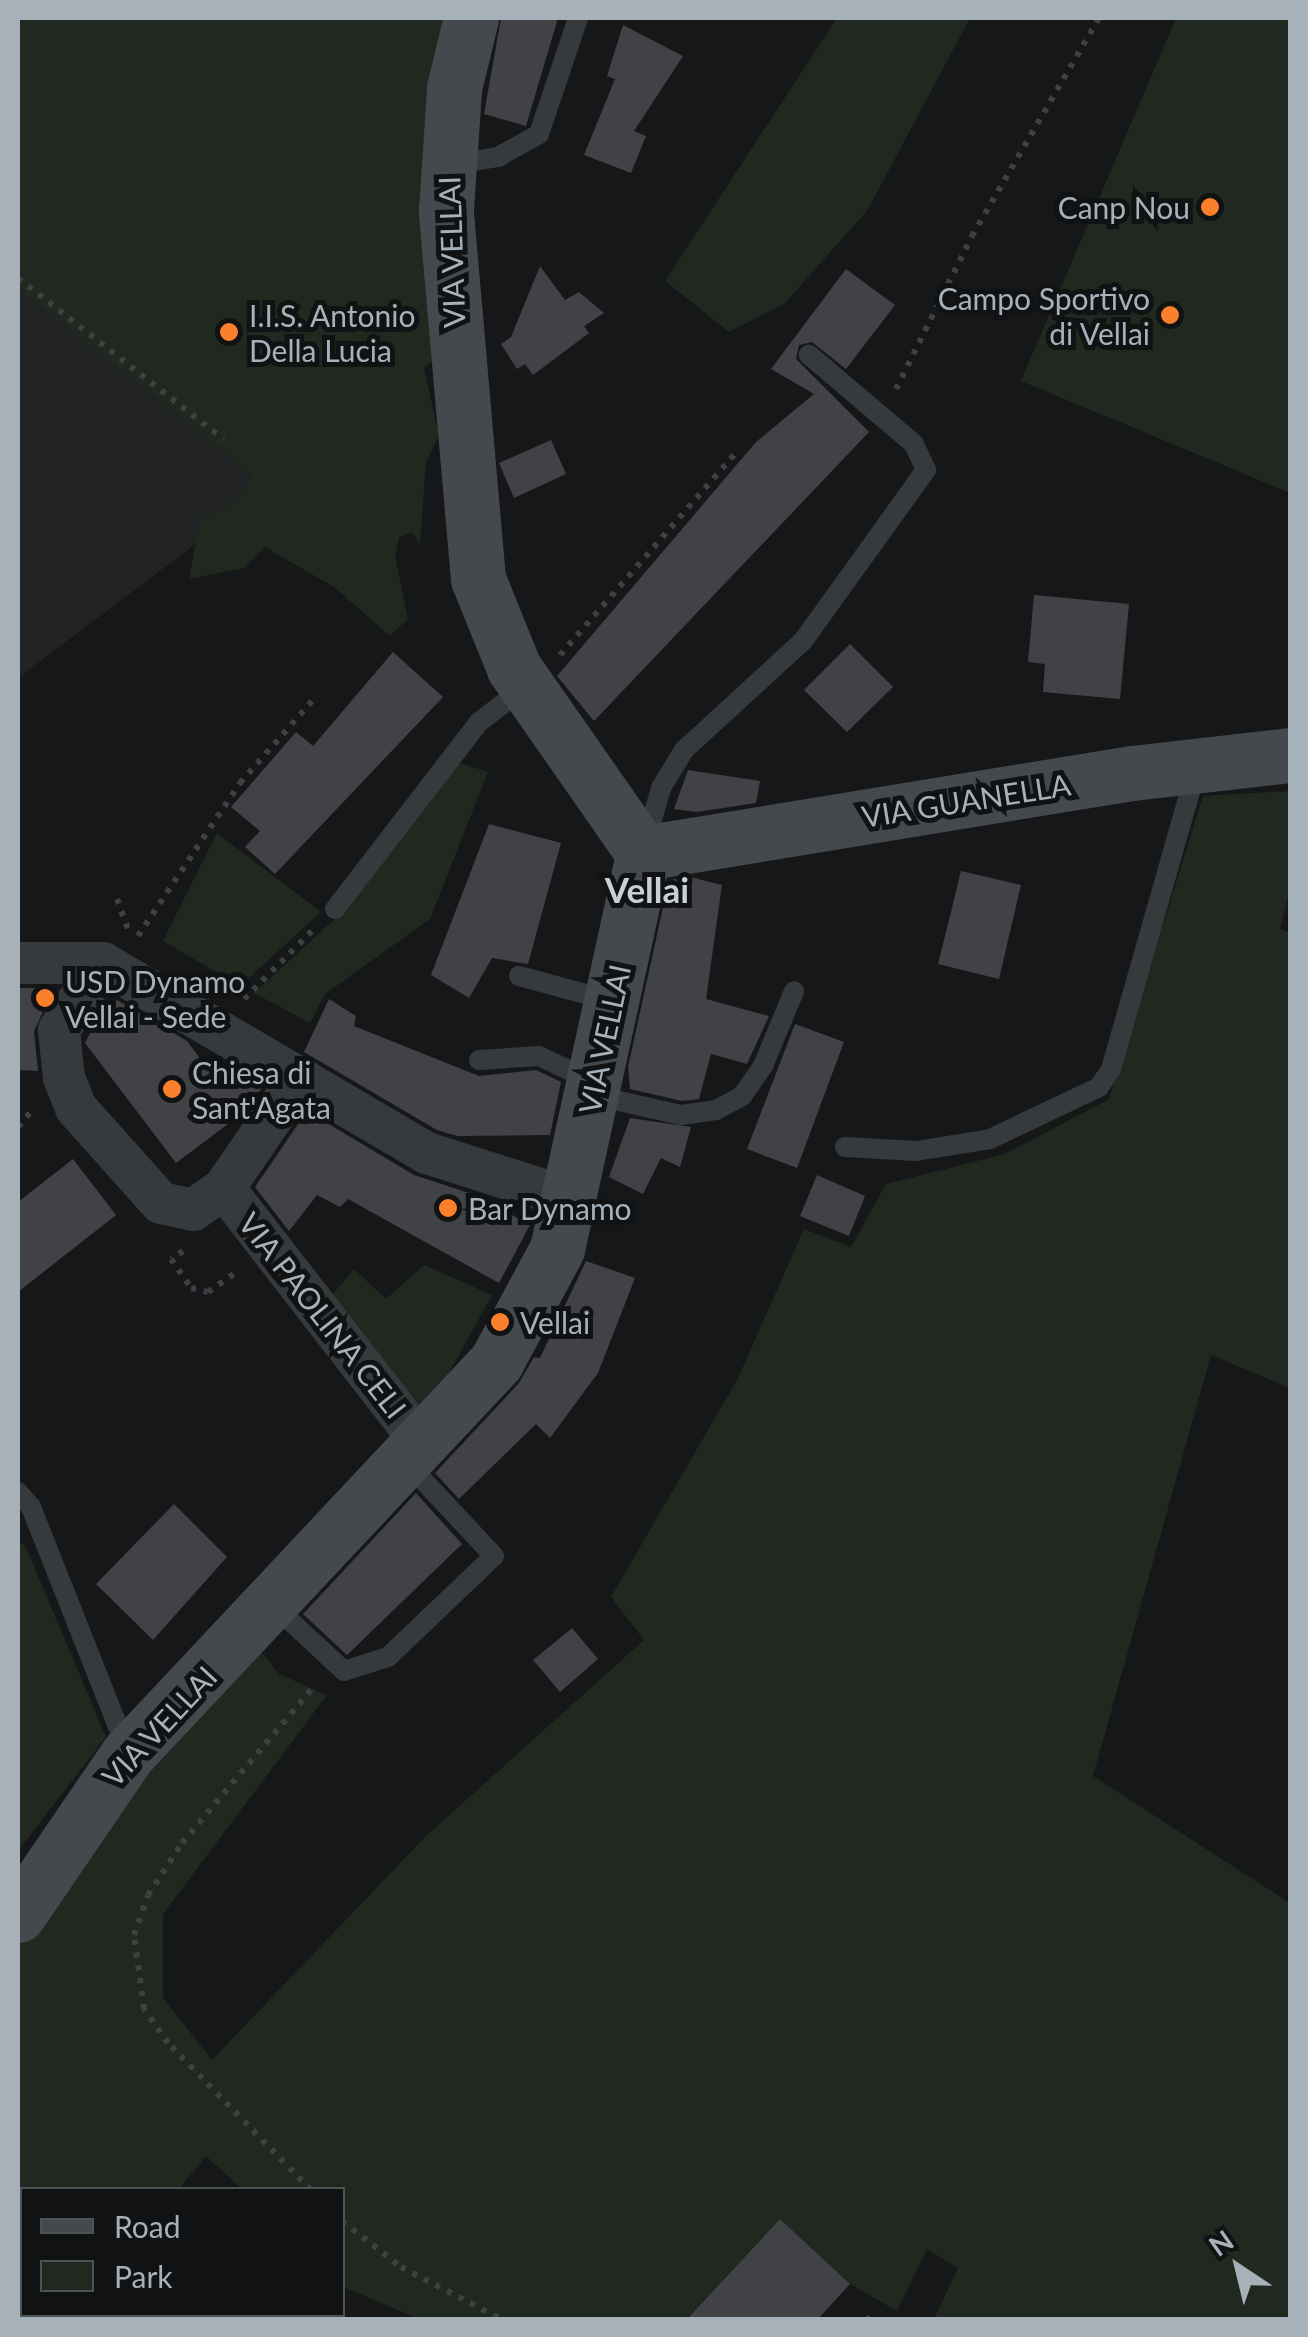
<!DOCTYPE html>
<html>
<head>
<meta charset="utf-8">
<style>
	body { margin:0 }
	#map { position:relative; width:1308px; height:2337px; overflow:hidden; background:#161718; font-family:Lato,sans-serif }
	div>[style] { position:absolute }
	.built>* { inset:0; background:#222325 }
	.green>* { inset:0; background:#212820 }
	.building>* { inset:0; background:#404245 }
	.path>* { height:6px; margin-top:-3px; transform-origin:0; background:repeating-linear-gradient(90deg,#3d4144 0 5px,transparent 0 13px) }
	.lane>* { height:20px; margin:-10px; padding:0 10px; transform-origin:10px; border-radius:10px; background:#373a3d }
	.street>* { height:42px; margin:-21px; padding:0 21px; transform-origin:21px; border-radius:21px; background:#373a3d }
	.secondary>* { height:55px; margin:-27.5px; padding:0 27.5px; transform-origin:27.5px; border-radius:27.5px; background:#45494d }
	.dots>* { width:28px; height:28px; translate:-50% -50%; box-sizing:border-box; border:5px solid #111213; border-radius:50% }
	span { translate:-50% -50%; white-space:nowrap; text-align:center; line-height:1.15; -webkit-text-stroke:10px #111213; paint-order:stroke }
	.poi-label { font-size:30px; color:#a7b1b9 }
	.right { translate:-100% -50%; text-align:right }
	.left { translate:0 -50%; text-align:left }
	.street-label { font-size:30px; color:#a7b1b9 }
	.quarter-label { font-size:35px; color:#c9cfd5; font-weight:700 }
	.frame { position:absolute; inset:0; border:20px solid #a7b1b9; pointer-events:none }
	.legend { position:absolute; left:20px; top:2187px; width:325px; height:130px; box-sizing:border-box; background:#111213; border:2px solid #4d5255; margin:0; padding:12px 18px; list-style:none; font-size:30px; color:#a7b1b9 }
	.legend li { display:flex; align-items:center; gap:20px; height:50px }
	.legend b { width:50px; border:2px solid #4d5255 }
	.north { position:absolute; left:1188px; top:2217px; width:100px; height:100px; -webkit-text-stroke:8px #111213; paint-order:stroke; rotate:325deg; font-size:28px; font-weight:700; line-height:40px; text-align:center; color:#a7b1b9 }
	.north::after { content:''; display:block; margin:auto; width:35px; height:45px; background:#a7b1b9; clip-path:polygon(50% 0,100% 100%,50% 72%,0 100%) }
</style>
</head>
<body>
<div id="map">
	<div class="built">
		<i style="clip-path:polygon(18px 18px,270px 488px,18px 678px)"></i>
	</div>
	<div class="green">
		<i style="clip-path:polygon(18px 18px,457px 18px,442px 353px,424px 368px,439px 436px,426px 462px,420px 544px,411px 532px,399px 538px,395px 556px,408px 619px,390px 636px,334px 587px,265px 547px,244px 568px,189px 579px,200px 519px,236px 502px,253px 475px,18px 288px)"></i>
		<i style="clip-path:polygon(837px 18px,970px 18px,867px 211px,784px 304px,729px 332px,665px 281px)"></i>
		<i style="clip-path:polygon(1176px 18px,1290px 18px,1290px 493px,1021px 381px)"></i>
		<i style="clip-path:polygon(457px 762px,488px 772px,430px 919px,325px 994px,310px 1023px,254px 993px,339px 915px)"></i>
		<i style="clip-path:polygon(1290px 791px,1290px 889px,1280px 929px,1290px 933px,1290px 1388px,1211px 1355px,1093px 1776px,1290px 1903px,1290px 2319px,934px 2319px,958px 2268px,927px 2249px,897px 2311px,850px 2284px,780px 2219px,686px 2319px,419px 2319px,343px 2287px,342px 2190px,242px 2189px,206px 2156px,179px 2189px,22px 2190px,22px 2314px,80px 2315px,18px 2319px,18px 1939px,129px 1773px,258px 1647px,279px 1674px,327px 1695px,163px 1914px,163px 1998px,212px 2060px,425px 1837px,644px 1640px,611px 1597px,737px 1380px,804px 1229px,851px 1247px,886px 1184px,1005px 1154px,1109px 1099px,1203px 796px)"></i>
		<i style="clip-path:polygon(217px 833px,321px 912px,240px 986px,163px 941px)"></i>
		<i style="clip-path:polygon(424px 1265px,492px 1295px,445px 1380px,421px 1406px,328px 1300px,354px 1269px,386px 1299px)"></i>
		<i style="clip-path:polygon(18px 1541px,26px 1547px,106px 1737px,18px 1851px)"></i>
	</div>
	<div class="building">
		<i style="clip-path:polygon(501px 18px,558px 18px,526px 126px,484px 114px)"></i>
		<i style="clip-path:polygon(623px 25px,683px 56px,634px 131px,646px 136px,631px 173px,584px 155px,615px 79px,607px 76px)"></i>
		<i style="clip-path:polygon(540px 266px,565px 300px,579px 292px,604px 313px,584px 326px,589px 333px,533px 375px,525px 364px,517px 369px,501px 344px,511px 337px)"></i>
		<i style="clip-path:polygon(846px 269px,895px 305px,846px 369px,812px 342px,799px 345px,796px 359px,869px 432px,594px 721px,557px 676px,756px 442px,814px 394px,771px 369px)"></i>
		<i style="clip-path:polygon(551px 440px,566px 474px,514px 498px,499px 463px)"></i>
		<i style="clip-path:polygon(1034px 595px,1129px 604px,1120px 699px,1043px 692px,1045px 664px,1028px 662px)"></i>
		<i style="clip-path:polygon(850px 644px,893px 687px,847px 732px,804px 690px)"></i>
		<i style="clip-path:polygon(393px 652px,443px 697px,275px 874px,245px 847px,260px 831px,231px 807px,296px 732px,313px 746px)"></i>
		<i style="clip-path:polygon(688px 770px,760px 781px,756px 803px,697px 812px,674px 809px)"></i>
		<i style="clip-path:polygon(489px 824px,561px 843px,528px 964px,492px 958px,469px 998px,431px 975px)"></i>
		<i style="clip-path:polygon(961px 871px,1021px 885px,999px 979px,938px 964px)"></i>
		<i style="clip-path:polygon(690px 877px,722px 885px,706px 999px,769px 1016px,747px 1064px,711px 1054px,699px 1099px,682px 1101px,630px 1089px,628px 1067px,669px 880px)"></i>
		<i style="clip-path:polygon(18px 988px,54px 988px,34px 1031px,38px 1071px,18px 1070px)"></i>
		<i style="clip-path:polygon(329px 999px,356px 1016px,354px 1026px,479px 1076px,536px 1070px,561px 1082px,550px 1135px,457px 1136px,437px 1130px,304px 1052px)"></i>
		<i style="clip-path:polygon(117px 1000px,187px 1041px,216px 1080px,234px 1069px,263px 1086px,248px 1109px,176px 1163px,85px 1043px,101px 1012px)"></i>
		<i style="clip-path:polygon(795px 1024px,844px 1042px,797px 1168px,747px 1149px)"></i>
		<i style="clip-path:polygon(307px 1111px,414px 1175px,475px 1195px,530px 1225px,499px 1283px,348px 1199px,340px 1207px,317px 1195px,289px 1231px,255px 1187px)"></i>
		<i style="clip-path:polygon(630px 1118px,691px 1127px,680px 1167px,661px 1158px,643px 1194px,609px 1177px)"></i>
		<i style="clip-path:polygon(73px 1159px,116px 1215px,18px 1292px,18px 1202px)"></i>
		<i style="clip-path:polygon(817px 1175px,865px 1196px,849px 1236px,800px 1216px)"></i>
		<i style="clip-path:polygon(586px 1261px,635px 1278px,598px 1373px,550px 1438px,536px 1424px,459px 1499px,435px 1473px,519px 1383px,534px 1357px,540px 1358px)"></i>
		<i style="clip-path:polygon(416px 1493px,462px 1544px,347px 1655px,303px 1614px)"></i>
		<i style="clip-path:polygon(174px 1504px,227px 1557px,153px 1640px,96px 1584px)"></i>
		<i style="clip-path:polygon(572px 1628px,598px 1659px,560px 1692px,533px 1660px)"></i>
		<i style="clip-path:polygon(780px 2219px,850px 2284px,817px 2320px,686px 2320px)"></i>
	</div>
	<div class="path">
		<i style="left:18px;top:278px;width:261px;rotate:38.1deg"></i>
		<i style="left:896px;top:389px;width:171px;rotate:-63.6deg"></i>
		<i style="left:972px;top:236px;width:252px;rotate:-59.8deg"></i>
		<i style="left:560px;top:655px;width:265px;rotate:-49deg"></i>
		<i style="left:117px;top:899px;width:33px;rotate:70deg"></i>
		<i style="left:138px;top:936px;width:184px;rotate:-56.3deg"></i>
		<i style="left:240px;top:783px;width:109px;rotate:-48.7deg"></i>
		<i style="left:244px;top:999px;width:102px;rotate:-45deg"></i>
		<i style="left:18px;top:1127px;width:23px;rotate:-50deg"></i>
		<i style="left:183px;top:1251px;width:14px;rotate:146deg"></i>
		<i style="left:171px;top:1259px;width:35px;rotate:55deg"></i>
		<i style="left:191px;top:1288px;width:17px;rotate:13deg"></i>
		<i style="left:208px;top:1292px;width:35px;rotate:-35deg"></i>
		<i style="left:311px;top:2190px;width:205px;rotate:-134.2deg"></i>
		<i style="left:168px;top:2043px;width:42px;rotate:-125.2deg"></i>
		<i style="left:144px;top:2009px;width:75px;rotate:-97.7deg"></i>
		<i style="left:134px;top:1935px;width:42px;rotate:-70.7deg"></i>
		<i style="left:148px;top:1895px;width:62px;rotate:-56.8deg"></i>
		<i style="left:182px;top:1843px;width:208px;rotate:-49.9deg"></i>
		<i style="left:342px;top:2221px;width:75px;rotate:37.9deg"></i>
		<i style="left:401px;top:2267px;width:115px;rotate:27.5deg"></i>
		<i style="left:868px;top:2320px;width:4px;rotate:-63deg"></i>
	</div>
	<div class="lane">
		<i style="left:449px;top:165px;width:50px;rotate:-9.3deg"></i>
		<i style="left:498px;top:157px;width:47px;rotate:-29.3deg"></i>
		<i style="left:539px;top:134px;width:122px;rotate:-71.4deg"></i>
		<i style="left:646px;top:841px;width:55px;rotate:-74.2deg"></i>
		<i style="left:661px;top:788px;width:44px;rotate:-58.8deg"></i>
		<i style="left:684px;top:750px;width:161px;rotate:-42.5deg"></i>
		<i style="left:803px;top:641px;width:211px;rotate:-54.3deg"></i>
		<i style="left:926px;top:470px;width:29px;rotate:-115deg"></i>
		<i style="left:914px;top:444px;width:138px;rotate:-139.7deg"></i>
		<i style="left:335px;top:909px;width:235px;rotate:-52.4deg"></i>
		<i style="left:478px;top:723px;width:59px;rotate:-37.5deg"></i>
		<i style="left:519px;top:976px;width:95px;rotate:15.2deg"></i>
		<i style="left:479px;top:1060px;width:60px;rotate:-3.8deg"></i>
		<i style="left:539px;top:1056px;width:59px;rotate:25.3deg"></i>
		<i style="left:593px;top:1095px;width:90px;rotate:12.8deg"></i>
		<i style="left:681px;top:1115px;width:35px;rotate:-8deg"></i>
		<i style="left:716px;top:1110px;width:30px;rotate:-28deg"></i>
		<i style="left:742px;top:1096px;width:37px;rotate:-55deg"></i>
		<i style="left:763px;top:1066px;width:81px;rotate:-67.5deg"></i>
		<i style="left:845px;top:1147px;width:71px;rotate:3.2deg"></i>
		<i style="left:916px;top:1151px;width:75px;rotate:-9.2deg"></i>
		<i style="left:990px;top:1139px;width:121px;rotate:-25.5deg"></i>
		<i style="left:1099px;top:1087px;width:22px;rotate:-56deg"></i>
		<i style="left:1111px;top:1069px;width:313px;rotate:-74.1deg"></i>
		<i style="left:18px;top:1492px;width:20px;rotate:49deg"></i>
		<i style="left:31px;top:1507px;width:258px;rotate:68.4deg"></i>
		<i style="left:273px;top:1605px;width:97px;rotate:42.9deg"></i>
		<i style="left:344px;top:1671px;width:46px;rotate:-17.7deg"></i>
		<i style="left:388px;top:1657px;width:146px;rotate:-43.6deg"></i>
		<i style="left:494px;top:1556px;width:127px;rotate:-133.1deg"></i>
	</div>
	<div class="street">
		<i style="left:18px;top:963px;width:85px"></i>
		<i style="left:103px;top:963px;width:376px;rotate:30.4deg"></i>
		<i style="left:427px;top:1153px;width:148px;rotate:17.7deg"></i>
		<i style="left:103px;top:963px;width:80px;rotate:123.3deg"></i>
		<i style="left:59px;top:1030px;width:48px;rotate:84.1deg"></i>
		<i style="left:64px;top:1078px;width:32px;rotate:68deg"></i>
		<i style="left:76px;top:1108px;width:127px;rotate:48.2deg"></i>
		<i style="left:161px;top:1203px;width:33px;rotate:12deg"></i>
		<i style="left:193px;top:1210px;width:38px;rotate:-35deg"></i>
		<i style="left:224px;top:1188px;width:135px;rotate:-55.6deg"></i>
		<i style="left:224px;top:1188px;width:323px;rotate:52.2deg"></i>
	</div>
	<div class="secondary">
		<i style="left:643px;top:853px;width:496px;rotate:-9.3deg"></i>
		<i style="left:1132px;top:773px;width:159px;rotate:-6.5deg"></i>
		<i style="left:18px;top:1915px;width:195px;rotate:-55.7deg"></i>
		<i style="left:128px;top:1754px;width:538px;rotate:-46.81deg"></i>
		<i style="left:496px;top:1362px;width:128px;rotate:-61.6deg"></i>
		<i style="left:557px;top:1249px;width:405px;rotate:-77.7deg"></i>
		<i style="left:643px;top:853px;width:226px;rotate:-124.9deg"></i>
		<i style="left:514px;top:668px;width:96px;rotate:-112deg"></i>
		<i style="left:478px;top:579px;width:370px;rotate:-95deg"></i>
		<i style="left:446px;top:210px;width:122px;rotate:-86.2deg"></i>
		<i style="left:454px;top:88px;width:72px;rotate:-76.3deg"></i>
	</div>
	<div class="dots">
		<i style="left:1210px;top:207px;background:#fa802c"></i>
		<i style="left:1170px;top:315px;background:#fa802c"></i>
		<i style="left:229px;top:332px;background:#fa802c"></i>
		<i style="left:45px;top:998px;background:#fa802c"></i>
		<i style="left:172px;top:1089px;background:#fa802c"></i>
		<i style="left:448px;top:1208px;background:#fa802c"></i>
		<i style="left:500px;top:1322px;background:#fa802c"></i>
	</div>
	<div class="poi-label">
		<span class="right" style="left:1190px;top:207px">Canp Nou</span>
		<span class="right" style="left:1150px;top:315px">Campo Sportivo<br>di Vellai</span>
		<span class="left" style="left:249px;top:332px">I.I.S. Antonio<br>Della Lucia</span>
		<span class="left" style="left:65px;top:998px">USD Dynamo<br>Vellai - Sede</span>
		<span class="left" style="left:192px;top:1089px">Chiesa di<br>Sant'Agata</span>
		<span class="left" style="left:468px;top:1208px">Bar Dynamo</span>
		<span class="left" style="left:520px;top:1322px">Vellai</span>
	</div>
	<div class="street-label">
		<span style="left:451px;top:252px;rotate:-92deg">VIA VELLAI</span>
		<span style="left:966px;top:800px;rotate:-9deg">VIA GUANELLA</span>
		<span style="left:604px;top:1039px;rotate:-78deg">VIA VELLAI</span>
		<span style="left:323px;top:1315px;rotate:52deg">VIA PAOLINA CELI</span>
		<span style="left:159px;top:1726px;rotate:-47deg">VIA VELLAI</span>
	</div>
	<div class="quarter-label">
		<span style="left:647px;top:889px">Vellai</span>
	</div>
	<div class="frame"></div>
	<ul class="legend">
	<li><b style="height:12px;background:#45494d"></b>Road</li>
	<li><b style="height:28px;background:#212820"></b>Park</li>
	</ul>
	<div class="north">N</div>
</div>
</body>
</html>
